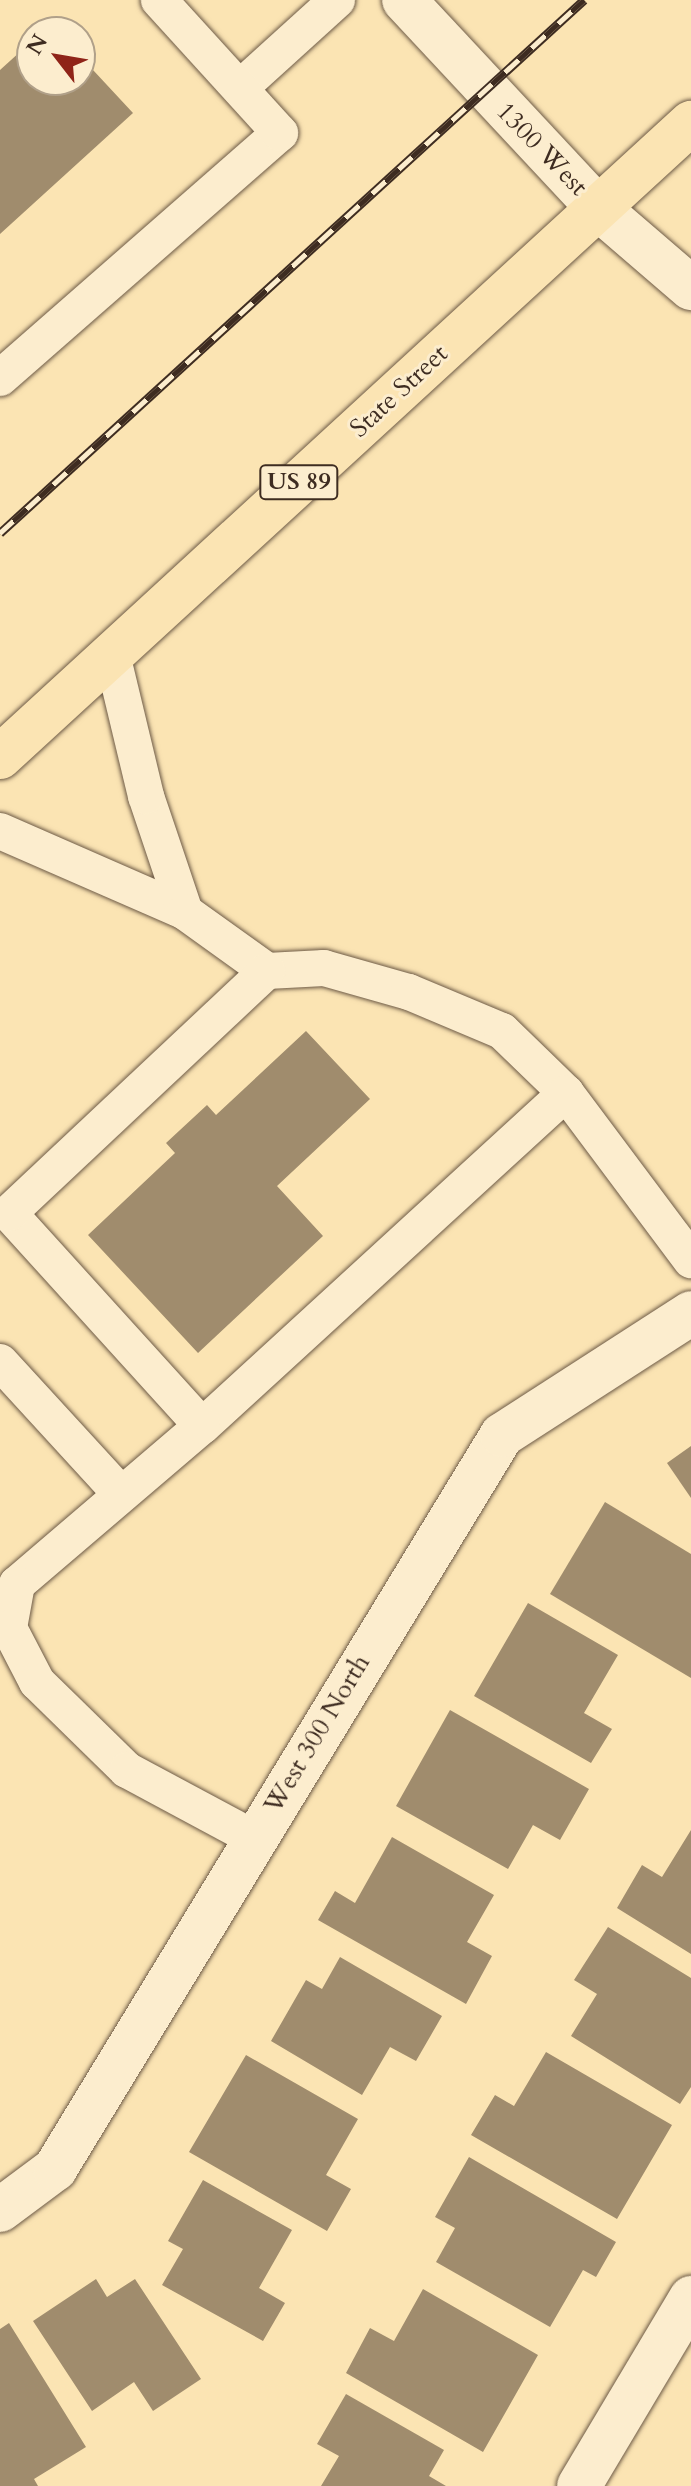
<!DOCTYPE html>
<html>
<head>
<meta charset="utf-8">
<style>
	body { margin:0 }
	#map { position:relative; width:691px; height:2486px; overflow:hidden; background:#fbe4b3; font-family:Cardo,serif }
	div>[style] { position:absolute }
	.building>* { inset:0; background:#a08c6d }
	.roads { filter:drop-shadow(0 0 2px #6d5a46) drop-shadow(0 0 2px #6d5a46) }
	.service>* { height:36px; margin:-18px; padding:0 18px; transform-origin:18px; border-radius:18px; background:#fcedce }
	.minor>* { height:44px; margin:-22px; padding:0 22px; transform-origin:22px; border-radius:22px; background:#fcedce }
	.tertiary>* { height:44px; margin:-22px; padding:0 22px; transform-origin:22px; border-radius:22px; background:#fcedce }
	.primary>* { height:44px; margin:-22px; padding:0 22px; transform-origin:22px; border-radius:22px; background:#fbe4b3 }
	.rail>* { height:9px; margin-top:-4.5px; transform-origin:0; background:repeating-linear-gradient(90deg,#fcedce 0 18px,#3e2c21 0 36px); box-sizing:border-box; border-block:2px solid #3e2c21 }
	span { translate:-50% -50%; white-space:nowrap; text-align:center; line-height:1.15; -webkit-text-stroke:6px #fcedce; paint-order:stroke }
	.shield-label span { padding:2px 6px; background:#fcedce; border:2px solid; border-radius:6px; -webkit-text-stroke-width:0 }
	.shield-label { font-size:24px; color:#3e2c21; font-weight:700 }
	.street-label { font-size:26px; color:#3e2c21 }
	.north { position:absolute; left:16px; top:16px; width:80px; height:80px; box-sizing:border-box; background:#fcedce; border:2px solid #b0a089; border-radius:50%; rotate:301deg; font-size:22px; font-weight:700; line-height:32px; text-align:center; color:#3e2c21 }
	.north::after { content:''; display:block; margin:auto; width:28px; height:36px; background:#8f2418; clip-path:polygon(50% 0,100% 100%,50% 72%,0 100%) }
</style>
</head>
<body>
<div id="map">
	<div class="building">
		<i style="clip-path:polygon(32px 41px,32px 80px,80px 80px,80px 56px,133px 113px,0 234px,0 70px)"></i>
		<i style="clip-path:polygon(306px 1031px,370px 1099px,277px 1186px,323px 1236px,198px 1353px,88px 1235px,175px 1153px,166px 1143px,207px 1105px,216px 1115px)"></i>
		<i style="clip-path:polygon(691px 1446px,691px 1498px,667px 1463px)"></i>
		<i style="clip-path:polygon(605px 1502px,691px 1554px,691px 1678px,550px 1594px)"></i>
		<i style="clip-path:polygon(528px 1603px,618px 1655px,584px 1713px,612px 1729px,591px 1763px,474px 1696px)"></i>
		<i style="clip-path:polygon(450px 1710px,589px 1789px,560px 1840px,533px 1825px,508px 1869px,396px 1806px)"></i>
		<i style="clip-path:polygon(691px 1830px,691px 1954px,617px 1908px,642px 1865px,662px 1877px)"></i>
		<i style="clip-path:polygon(392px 1837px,494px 1895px,467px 1942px,492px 1956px,466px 2004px,318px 1920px,335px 1891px,355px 1903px)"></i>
		<i style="clip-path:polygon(608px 1927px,691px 1978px,691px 2087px,680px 2104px,571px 2036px,597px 1994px,574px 1980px)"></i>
		<i style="clip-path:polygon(340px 1957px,442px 2016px,416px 2061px,390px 2047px,362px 2095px,271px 2041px,306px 1980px,322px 1989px)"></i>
		<i style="clip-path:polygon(546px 2052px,672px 2125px,617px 2219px,471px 2135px,495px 2095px,514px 2106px)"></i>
		<i style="clip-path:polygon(246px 2055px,358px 2119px,326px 2175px,351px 2189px,327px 2231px,189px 2152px)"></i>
		<i style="clip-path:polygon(469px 2157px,616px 2242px,596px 2277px,583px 2270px,550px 2327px,436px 2262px,455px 2228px,435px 2217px)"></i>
		<i style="clip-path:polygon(203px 2180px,292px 2230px,259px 2288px,285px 2303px,263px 2341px,162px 2285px,183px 2249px,168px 2241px)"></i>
		<i style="clip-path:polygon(96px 2279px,107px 2297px,135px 2279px,201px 2379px,153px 2411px,134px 2382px,92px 2411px,33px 2321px)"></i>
		<i style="clip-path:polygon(423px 2289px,538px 2355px,483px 2452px,346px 2373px,370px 2328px,394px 2341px)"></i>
		<i style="clip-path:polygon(9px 2323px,86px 2447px,34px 2479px,38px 2486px,0 2486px,0 2329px)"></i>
		<i style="clip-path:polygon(346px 2394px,444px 2450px,429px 2476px,446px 2486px,321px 2486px,339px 2456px,317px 2444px)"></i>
	</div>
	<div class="roads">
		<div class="service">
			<i style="left:240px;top:88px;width:131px;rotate:-42.2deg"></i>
			<i style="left:0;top:378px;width:372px;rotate:-41.2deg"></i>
			<i style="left:280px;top:133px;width:180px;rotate:-132.3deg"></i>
			<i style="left:0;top:831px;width:202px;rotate:23.6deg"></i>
			<i style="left:185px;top:912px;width:122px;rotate:-108.6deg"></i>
			<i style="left:146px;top:796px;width:146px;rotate:-103.5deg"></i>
			<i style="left:185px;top:912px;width:101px;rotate:35.7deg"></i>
			<i style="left:267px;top:971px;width:57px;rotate:-3deg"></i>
			<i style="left:324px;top:968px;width:88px;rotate:15.8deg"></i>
			<i style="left:409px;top:992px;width:101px;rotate:22.8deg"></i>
			<i style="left:502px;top:1031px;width:89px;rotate:44.1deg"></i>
			<i style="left:566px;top:1093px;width:493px;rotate:137.5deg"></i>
			<i style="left:202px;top:1426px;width:243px;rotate:139.5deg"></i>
			<i style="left:17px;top:1584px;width:45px;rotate:100.3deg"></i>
			<i style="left:9px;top:1628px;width:61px;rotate:62.6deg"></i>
			<i style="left:37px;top:1682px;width:126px;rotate:44.4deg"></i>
			<i style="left:127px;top:1770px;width:144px;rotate:28.2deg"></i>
			<i style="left:566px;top:1093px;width:209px;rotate:53.2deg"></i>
			<i style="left:0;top:1362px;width:178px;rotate:47.5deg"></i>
			<i style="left:202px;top:1426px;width:287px;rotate:-132.2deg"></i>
			<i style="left:9px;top:1213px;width:354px;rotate:-43.2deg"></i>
		</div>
		<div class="minor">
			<i style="left:0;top:2210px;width:69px;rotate:-36.7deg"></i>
			<i style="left:55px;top:2169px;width:859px;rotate:-58.66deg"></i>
			<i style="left:502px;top:1435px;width:225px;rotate:-32.8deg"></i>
			<i style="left:579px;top:2486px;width:219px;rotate:-59.2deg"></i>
		</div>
		<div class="tertiary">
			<i style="left:404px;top:0;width:284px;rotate:47deg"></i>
			<i style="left:598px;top:208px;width:123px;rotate:40.7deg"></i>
		</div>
		<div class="primary">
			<i style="left:0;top:757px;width:938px;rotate:-42.54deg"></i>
		</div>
	</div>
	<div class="rail">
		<i style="left:0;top:533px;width:791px;rotate:-42.39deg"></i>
	</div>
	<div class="shield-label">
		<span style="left:299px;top:482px">US 89</span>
	</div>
	<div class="street-label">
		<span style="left:542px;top:149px;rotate:46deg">1300 West</span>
		<span style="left:399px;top:391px;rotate:-43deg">State Street</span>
		<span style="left:317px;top:1734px;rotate:-59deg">West 300 North</span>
	</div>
	<div class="north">N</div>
</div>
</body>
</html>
